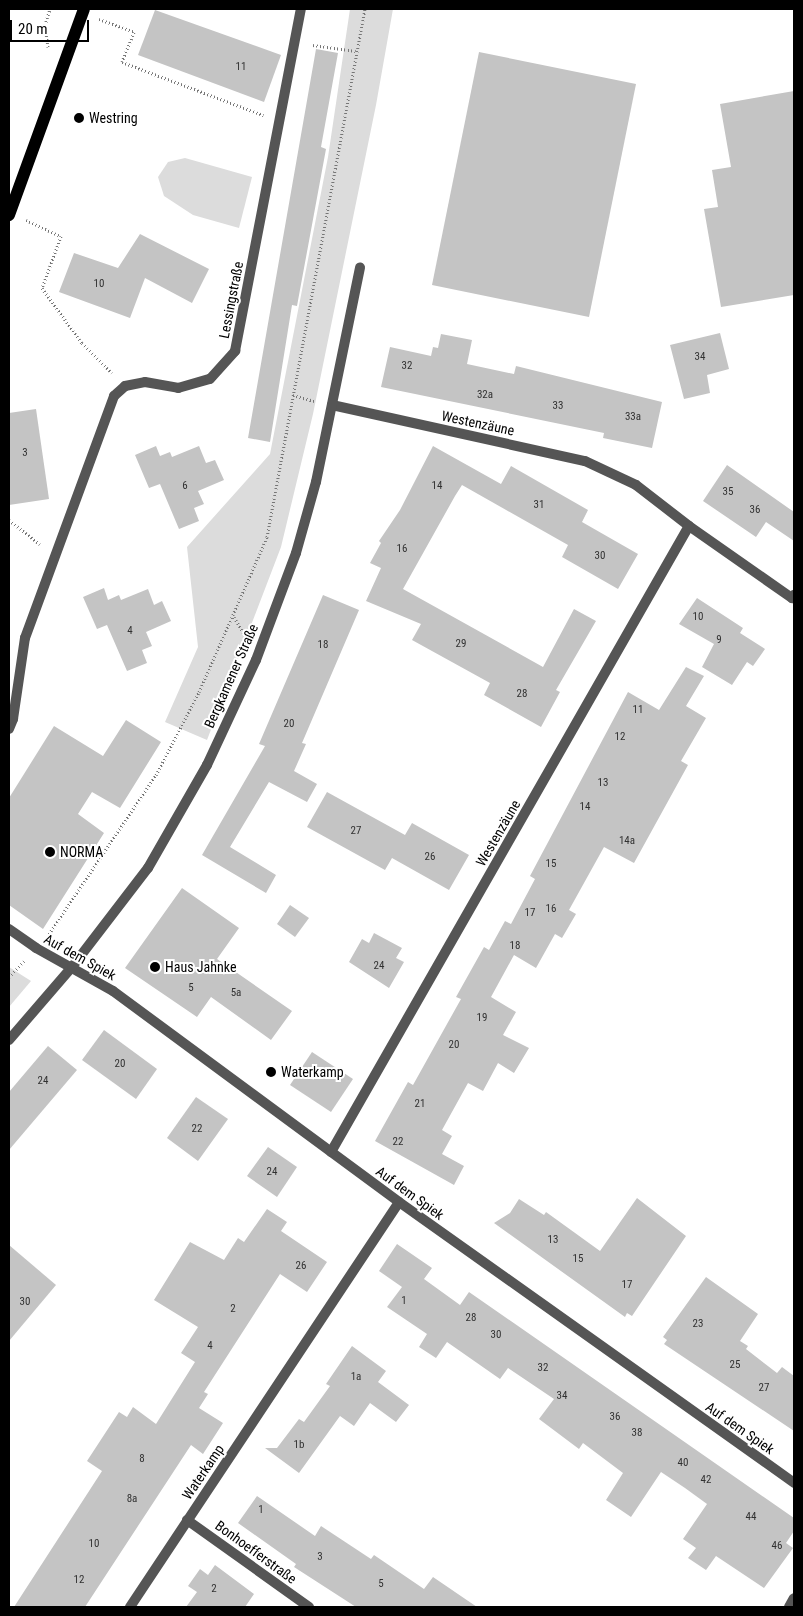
<!DOCTYPE html>
<html>
<head>
<meta charset="utf-8">
<style>
	body { margin:0 }
	#map { position:relative; width:803px; height:1616px; overflow:hidden; background:#fff; font-family:"Roboto Condensed",sans-serif }
	div>[style] { position:absolute }
	.green>* { inset:0; background:#dcdcdc }
	.building>* { inset:0; background:#c4c4c4 }
	.path>* { height:3px; margin-top:-1.5px; transform-origin:0; background:repeating-linear-gradient(90deg,#777 0 1px,transparent 0 3.5px) }
	.minor>* { height:10px; margin:-5px; padding:0 5px; transform-origin:5px; border-radius:5px; background:#555 }
	.primary>* { height:12px; margin:-6px; padding:0 6px; transform-origin:6px; border-radius:6px; background:#000 }
	.dots>* { width:14px; height:14px; translate:-50% -50%; box-sizing:border-box; border:2px solid #fff; border-radius:50% }
	span { translate:-50% -50%; white-space:nowrap; text-align:center; line-height:1.15; -webkit-text-stroke:4px #fff; paint-order:stroke }
	.number-label { font-size:11px; color:#313131 }
	.number-label span { -webkit-text-stroke-width:0 }
	.poi-label { font-size:14px; color:#000 }
	.left { translate:0 -50%; text-align:left }
	.street-label { font-size:14px; color:#000 }
	.frame { position:absolute; inset:0; border:10px solid #000; pointer-events:none }
	.scale { position:absolute; left:10px; top:20px; width:79px; height:22px; box-sizing:border-box; border:2px solid #000; border-top:0; padding-left:6px; font-size:15px; line-height:18px; white-space:nowrap; color:#000; -webkit-text-stroke:4px #fff; paint-order:stroke }
</style>
</head>
<body>
<div id="map">
	<div class="green">
		<i style="clip-path:polygon(350px 9px,393px 9px,376px 105px,313px 414px,281px 547px,207px 740px,165px 722px,198px 647px,187px 547px,270px 454px,328px 157px)"></i>
		<i style="clip-path:polygon(185px 158px,252px 177px,239px 228px,193px 215px,164px 196px,158px 177px,168px 162px)"></i>
		<i style="clip-path:polygon(9px 967px,31px 981px,9px 1007px)"></i>
	</div>
	<div class="building">
		<i style="clip-path:polygon(155px 10px,281px 55px,264px 102px,138px 55px)"></i>
		<i style="clip-path:polygon(316px 49px,338px 53px,321px 147px,326px 149px,297px 306px,292px 305px,270px 442px,248px 438px)"></i>
		<i style="clip-path:polygon(479px 52px,636px 84px,589px 317px,432px 285px)"></i>
		<i style="clip-path:polygon(794px 91px,794px 295px,721px 307px,704px 209px,718px 207px,712px 170px,731px 167px,720px 104px)"></i>
		<i style="clip-path:polygon(140px 234px,209px 269px,192px 303px,145px 278px,130px 318px,59px 292px,74px 253px,118px 268px)"></i>
		<i style="clip-path:polygon(720px 333px,729px 369px,707px 375px,710px 393px,684px 399px,670px 345px)"></i>
		<i style="clip-path:polygon(441px 334px,472px 340px,467px 364px,514px 374px,516px 366px,662px 402px,652px 448px,603px 438px,604px 433px,381px 387px,390px 347px,431px 356px,433px 347px,438px 348px)"></i>
		<i style="clip-path:polygon(36px 409px,49px 499px,9px 505px,9px 413px)"></i>
		<i style="clip-path:polygon(156px 446px,160px 456px,170px 452px,172px 457px,199px 446px,206px 463px,215px 460px,224px 480px,198px 491px,204px 504px,194px 508px,199px 521px,179px 529px,160px 484px,149px 488px,135px 455px)"></i>
		<i style="clip-path:polygon(433px 446px,501px 484px,511px 466px,588px 510px,582px 522px,638px 554px,618px 589px,562px 557px,568px 545px,462px 485px,455px 496px,403px 589px,543px 667px,574px 609px,596px 621px,556px 690px,560px 692px,541px 727px,484px 695px,490px 683px,412px 640px,421px 624px,366px 601px,381px 568px,370px 563px,381px 543px,379px 541px,400px 510px)"></i>
		<i style="clip-path:polygon(727px 465px,794px 512px,794px 541px,766px 522px,756px 537px,703px 501px)"></i>
		<i style="clip-path:polygon(104px 588px,108px 600px,119px 595px,121px 600px,148px 589px,154px 605px,162px 601px,171px 621px,146px 632px,152px 646px,142px 650px,147px 663px,127px 671px,107px 625px,97px 629px,83px 597px)"></i>
		<i style="clip-path:polygon(323px 595px,359px 610px,302px 743px,306px 744px,294px 771px,317px 784px,307px 802px,269px 782px,230px 847px,276px 875px,266px 893px,202px 855px,265px 746px,259px 744px)"></i>
		<i style="clip-path:polygon(697px 598px,743px 628px,740px 633px,765px 649px,753px 666px,747px 662px,732px 685px,702px 667px,714px 644px,679px 624px)"></i>
		<i style="clip-path:polygon(686px 667px,704px 676px,686px 706px,706px 718px,681px 761px,688px 765px,634px 863px,604px 847px,569px 910px,576px 914px,562px 938px,555px 934px,536px 968px,514px 955px,491px 997px,516px 1012px,503px 1035px,529px 1048px,514px 1073px,498px 1063px,483px 1091px,468px 1083px,442px 1130px,452px 1136px,442px 1154px,464px 1166px,454px 1185px,375px 1141px,408px 1082px,413px 1085px,447px 1024px,461px 999px,456px 997px,484px 947px,489px 950px,505px 921px,511px 924px,535px 879px,530px 876px,628px 692px,659px 710px)"></i>
		<i style="clip-path:polygon(126px 720px,161px 742px,120px 808px,92px 792px,78px 814px,104px 833px,43px 929px,9px 905px,9px 798px,54px 726px,103px 756px)"></i>
		<i style="clip-path:polygon(327px 792px,405px 835px,412px 823px,469px 855px,449px 890px,392px 858px,385px 870px,307px 827px)"></i>
		<i style="clip-path:polygon(182px 888px,239px 928px,217px 959px,292px 1011px,271px 1040px,211px 997px,197px 1017px,125px 968px)"></i>
		<i style="clip-path:polygon(290px 905px,309px 918px,295px 937px,277px 924px)"></i>
		<i style="clip-path:polygon(374px 933px,402px 948px,396px 958px,404px 962px,389px 988px,349px 962px,362px 939px,369px 943px)"></i>
		<i style="clip-path:polygon(104px 1030px,157px 1069px,136px 1099px,82px 1060px)"></i>
		<i style="clip-path:polygon(48px 1046px,77px 1070px,9px 1150px,9px 1092px)"></i>
		<i style="clip-path:polygon(312px 1052px,353px 1079px,331px 1112px,290px 1085px)"></i>
		<i style="clip-path:polygon(196px 1097px,228px 1119px,198px 1161px,167px 1138px)"></i>
		<i style="clip-path:polygon(268px 1147px,297px 1167px,277px 1197px,247px 1176px)"></i>
		<i style="clip-path:polygon(637px 1198px,686px 1236px,632px 1316px,627px 1313px,625px 1317px,494px 1223px,510px 1213px,519px 1199px,544px 1215px,546px 1212px,600px 1251px)"></i>
		<i style="clip-path:polygon(267px 1209px,287px 1222px,281px 1231px,327px 1262px,307px 1292px,280px 1274px,204px 1392px,208px 1394px,199px 1408px,223px 1423px,203px 1454px,191px 1445px,85px 1607px,14px 1607px,102px 1471px,87px 1461px,119px 1412px,127px 1417px,133px 1407px,156px 1424px,195px 1362px,181px 1353px,198px 1327px,154px 1300px,190px 1242px,224px 1260px,238px 1238px,244px 1242px)"></i>
		<i style="clip-path:polygon(397px 1244px,432px 1268px,424px 1279px,460px 1305px,469px 1292px,794px 1518px,794px 1531px,786px 1543px,793px 1548px,764px 1588px,716px 1556px,706px 1570px,688px 1558px,696px 1548px,683px 1539px,707px 1504px,685px 1488px,661px 1472px,631px 1517px,606px 1500px,623px 1473px,583px 1443px,579px 1449px,539px 1419px,554px 1399px,508px 1368px,500px 1379px,447px 1342px,436px 1358px,419px 1347px,427px 1334px,387px 1307px,402px 1287px,379px 1271px)"></i>
		<i style="clip-path:polygon(9px 1245px,56px 1285px,9px 1341px)"></i>
		<i style="clip-path:polygon(706px 1277px,758px 1314px,740px 1341px,748px 1346px,746px 1349px,777px 1373px,782px 1367px,794px 1376px,794px 1431px,664px 1344px,667px 1340px,663px 1337px)"></i>
		<i style="clip-path:polygon(352px 1346px,386px 1371px,378px 1382px,409px 1405px,396px 1422px,370px 1403px,354px 1426px,340px 1416px,299px 1473px,265px 1448px,277px 1448px,299px 1419px,304px 1422px,330px 1386px,326px 1384px)"></i>
		<i style="clip-path:polygon(257px 1496px,315px 1536px,321px 1526px,371px 1559px,374px 1555px,424px 1589px,433px 1577px,477px 1607px,356px 1607px,294px 1567px,296px 1564px,238px 1523px)"></i>
		<i style="clip-path:polygon(215px 1565px,254px 1594px,245px 1607px,186px 1607px,197px 1592px,188px 1586px,200px 1569px,208px 1575px)"></i>
	</div>
	<div class="path">
		<i style="left:99px;top:19px;width:37px;rotate:20deg"></i>
		<i style="left:134px;top:32px;width:32px;rotate:112deg"></i>
		<i style="left:122px;top:62px;width:151px;rotate:20.6deg"></i>
		<i style="left:313px;top:45px;width:43px;rotate:7.9deg"></i>
		<i style="left:48px;top:47px;width:22px;rotate:-98deg"></i>
		<i style="left:45px;top:25px;width:17px;rotate:-73deg"></i>
		<i style="left:26px;top:220px;width:38px;rotate:25deg"></i>
		<i style="left:61px;top:236px;width:55px;rotate:110.1deg"></i>
		<i style="left:42px;top:288px;width:68px;rotate:54deg"></i>
		<i style="left:82px;top:343px;width:42px;rotate:45deg"></i>
		<i style="left:293px;top:395px;width:22px;rotate:16deg"></i>
		<i style="left:9px;top:520px;width:39px;rotate:38deg"></i>
		<i style="left:234px;top:617px;width:21px;rotate:59deg"></i>
		<i style="left:49px;top:934px;width:192px;rotate:-56.1deg"></i>
		<i style="left:156px;top:775px;width:93px;rotate:-62.6deg"></i>
		<i style="left:199px;top:692px;width:169px;rotate:-66.3deg"></i>
		<i style="left:267px;top:537px;width:537px;rotate:-79.49deg"></i>
		<i style="left:9px;top:977px;width:22px;rotate:-47deg"></i>
	</div>
	<div class="minor">
		<i style="left:332px;top:405px;width:259px;rotate:12.5deg"></i>
		<i style="left:585px;top:461px;width:56px;rotate:25.2deg"></i>
		<i style="left:636px;top:485px;width:67px;rotate:37.7deg"></i>
		<i style="left:689px;top:526px;width:126px;rotate:35deg"></i>
		<i style="left:792px;top:598px;width:4px;rotate:-56deg"></i>
		<i style="left:9px;top:729px;width:11px;rotate:-68deg"></i>
		<i style="left:13px;top:719px;width:82px;rotate:-81.6deg"></i>
		<i style="left:25px;top:638px;width:258px;rotate:-69.8deg"></i>
		<i style="left:114px;top:396px;width:15px;rotate:-42deg"></i>
		<i style="left:125px;top:386px;width:20px;rotate:-11deg"></i>
		<i style="left:145px;top:382px;width:34px;rotate:10deg"></i>
		<i style="left:178px;top:388px;width:33px;rotate:-16deg"></i>
		<i style="left:210px;top:379px;width:38px;rotate:-48deg"></i>
		<i style="left:235px;top:351px;width:348px;rotate:-79.1deg"></i>
		<i style="left:9px;top:929px;width:33px;rotate:35deg"></i>
		<i style="left:36px;top:948px;width:88px;rotate:29.2deg"></i>
		<i style="left:113px;top:991px;width:355px;rotate:36.4deg"></i>
		<i style="left:399px;top:1202px;width:485px;rotate:35.4deg"></i>
		<i style="left:9px;top:1040px;width:96px;rotate:-49.2deg"></i>
		<i style="left:72px;top:967px;width:125px;rotate:-52.5deg"></i>
		<i style="left:148px;top:868px;width:119px;rotate:-60.2deg"></i>
		<i style="left:207px;top:765px;width:116px;rotate:-65deg"></i>
		<i style="left:256px;top:660px;width:114px;rotate:-69.5deg"></i>
		<i style="left:296px;top:553px;width:74px;rotate:-74.3deg"></i>
		<i style="left:316px;top:482px;width:219px;rotate:-78.4deg"></i>
		<i style="left:331px;top:1152px;width:721px;rotate:-60.24deg"></i>
		<i style="left:187px;top:1520px;width:150px;rotate:35.5deg"></i>
		<i style="left:130px;top:1607px;width:486px;rotate:-56.4deg"></i>
		<i style="left:789px;top:1607px;width:10px;rotate:-61deg"></i>
	</div>
	<div class="primary">
		<i style="left:9px;top:215px;width:219px;rotate:-70deg"></i>
	</div>
	<div class="dots">
		<i style="left:79px;top:118px;background:#000"></i>
		<i style="left:50px;top:852px;background:#000"></i>
		<i style="left:155px;top:967px;background:#000"></i>
		<i style="left:271px;top:1072px;background:#000"></i>
	</div>
	<div class="number-label">
		<span style="left:241px;top:67px">11</span>
		<span style="left:99px;top:284px">10</span>
		<span style="left:700px;top:357px">34</span>
		<span style="left:407px;top:366px">32</span>
		<span style="left:485px;top:395px">32a</span>
		<span style="left:558px;top:406px">33</span>
		<span style="left:633px;top:417px">33a</span>
		<span style="left:25px;top:453px">3</span>
		<span style="left:185px;top:486px">6</span>
		<span style="left:437px;top:486px">14</span>
		<span style="left:728px;top:492px">35</span>
		<span style="left:539px;top:505px">31</span>
		<span style="left:755px;top:510px">36</span>
		<span style="left:402px;top:549px">16</span>
		<span style="left:600px;top:556px">30</span>
		<span style="left:698px;top:617px">10</span>
		<span style="left:130px;top:631px">4</span>
		<span style="left:719px;top:640px">9</span>
		<span style="left:461px;top:644px">29</span>
		<span style="left:323px;top:645px">18</span>
		<span style="left:522px;top:694px">28</span>
		<span style="left:638px;top:710px">11</span>
		<span style="left:289px;top:724px">20</span>
		<span style="left:620px;top:737px">12</span>
		<span style="left:603px;top:783px">13</span>
		<span style="left:585px;top:807px">14</span>
		<span style="left:356px;top:831px">27</span>
		<span style="left:627px;top:841px">14a</span>
		<span style="left:430px;top:857px">26</span>
		<span style="left:551px;top:864px">15</span>
		<span style="left:551px;top:909px">16</span>
		<span style="left:530px;top:913px">17</span>
		<span style="left:515px;top:946px">18</span>
		<span style="left:379px;top:966px">24</span>
		<span style="left:191px;top:988px">5</span>
		<span style="left:236px;top:993px">5a</span>
		<span style="left:482px;top:1018px">19</span>
		<span style="left:454px;top:1045px">20</span>
		<span style="left:120px;top:1064px">20</span>
		<span style="left:43px;top:1081px">24</span>
		<span style="left:420px;top:1104px">21</span>
		<span style="left:197px;top:1129px">22</span>
		<span style="left:398px;top:1142px">22</span>
		<span style="left:272px;top:1172px">24</span>
		<span style="left:553px;top:1240px">13</span>
		<span style="left:578px;top:1259px">15</span>
		<span style="left:301px;top:1266px">26</span>
		<span style="left:627px;top:1285px">17</span>
		<span style="left:404px;top:1301px">1</span>
		<span style="left:25px;top:1302px">30</span>
		<span style="left:233px;top:1309px">2</span>
		<span style="left:471px;top:1318px">28</span>
		<span style="left:698px;top:1324px">23</span>
		<span style="left:496px;top:1335px">30</span>
		<span style="left:210px;top:1346px">4</span>
		<span style="left:735px;top:1365px">25</span>
		<span style="left:543px;top:1368px">32</span>
		<span style="left:356px;top:1377px">1a</span>
		<span style="left:764px;top:1388px">27</span>
		<span style="left:562px;top:1396px">34</span>
		<span style="left:615px;top:1417px">36</span>
		<span style="left:637px;top:1433px">38</span>
		<span style="left:299px;top:1445px">1b</span>
		<span style="left:142px;top:1459px">8</span>
		<span style="left:683px;top:1463px">40</span>
		<span style="left:706px;top:1480px">42</span>
		<span style="left:132px;top:1499px">8a</span>
		<span style="left:261px;top:1510px">1</span>
		<span style="left:751px;top:1517px">44</span>
		<span style="left:94px;top:1544px">10</span>
		<span style="left:777px;top:1546px">46</span>
		<span style="left:320px;top:1557px">3</span>
		<span style="left:79px;top:1580px">12</span>
		<span style="left:381px;top:1584px">5</span>
		<span style="left:214px;top:1589px">2</span>
	</div>
	<div class="poi-label">
		<span class="left" style="left:89px;top:118px">Westring</span>
		<span class="left" style="left:60px;top:852px">NORMA</span>
		<span class="left" style="left:165px;top:967px">Haus Jahnke</span>
		<span class="left" style="left:281px;top:1072px">Waterkamp</span>
	</div>
	<div class="street-label">
		<span style="left:231px;top:300px;rotate:-79deg">Lessingstraße</span>
		<span style="left:478px;top:423px;rotate:12deg">Westenzäune</span>
		<span style="left:231px;top:676px;rotate:-66deg">Bergkamener Straße</span>
		<span style="left:498px;top:833px;rotate:-60deg">Westenzäune</span>
		<span style="left:80px;top:957px;rotate:29deg">Auf dem Spiek</span>
		<span style="left:410px;top:1193px;rotate:36deg">Auf dem Spiek</span>
		<span style="left:740px;top:1428px;rotate:35deg">Auf dem Spiek</span>
		<span style="left:203px;top:1472px;rotate:-56deg">Waterkamp</span>
		<span style="left:256px;top:1552px;rotate:36deg">Bonhoefferstraße</span>
	</div>
	<div class="frame"></div>
	<div class="scale">20 m</div>
</div>
</body>
</html>
